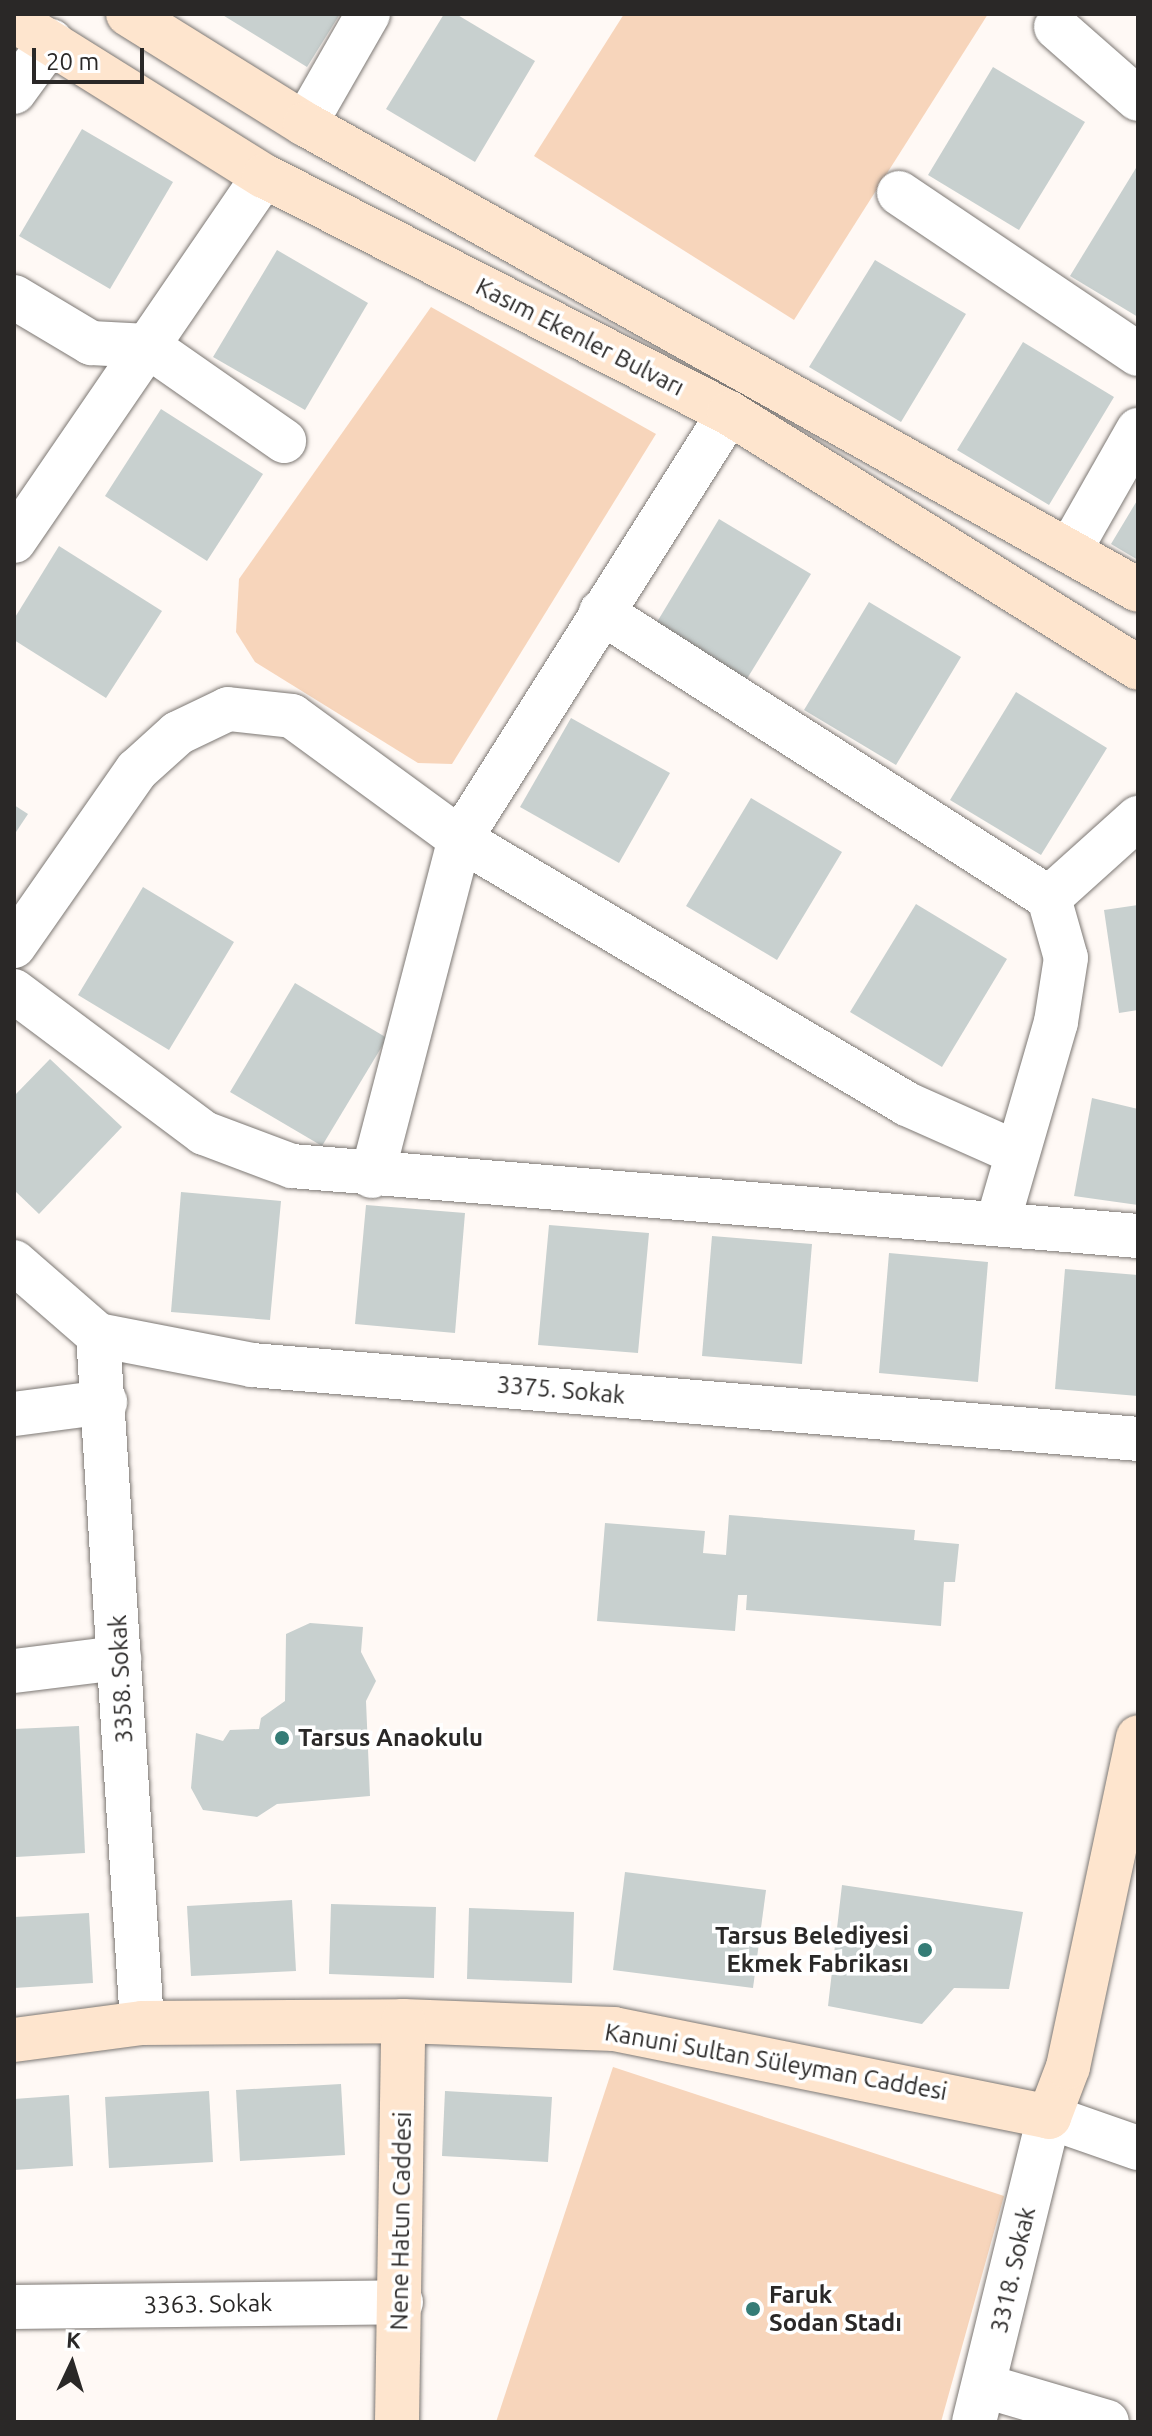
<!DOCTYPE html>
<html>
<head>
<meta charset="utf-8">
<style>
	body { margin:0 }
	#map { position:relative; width:1152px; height:2436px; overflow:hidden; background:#fff9f5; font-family:Ubuntu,sans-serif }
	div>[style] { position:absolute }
	.green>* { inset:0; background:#f7d5bb }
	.building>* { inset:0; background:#c8d0cf }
	.roads { filter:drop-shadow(0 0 2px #7d7874) drop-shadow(0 0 2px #7d7874) }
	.street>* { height:44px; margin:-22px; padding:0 22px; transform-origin:22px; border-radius:22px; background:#fff }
	.secondary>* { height:44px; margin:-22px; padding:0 22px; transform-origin:22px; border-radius:22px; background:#fee5ce }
	.dots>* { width:22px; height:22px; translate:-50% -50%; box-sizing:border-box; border:4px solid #fff; border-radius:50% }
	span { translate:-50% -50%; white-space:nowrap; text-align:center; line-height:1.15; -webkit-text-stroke:7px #fff; paint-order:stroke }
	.street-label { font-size:24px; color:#2a2827 }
	.poi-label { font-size:24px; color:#2a2827; font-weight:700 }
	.left { translate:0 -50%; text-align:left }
	.right { translate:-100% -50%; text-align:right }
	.frame { position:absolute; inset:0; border:16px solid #2a2827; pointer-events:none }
	.north { position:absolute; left:32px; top:2324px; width:80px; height:80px; -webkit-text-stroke:6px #fff; paint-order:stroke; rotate:4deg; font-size:22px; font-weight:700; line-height:32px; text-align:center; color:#2a2827 }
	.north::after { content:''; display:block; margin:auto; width:28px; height:36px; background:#2a2827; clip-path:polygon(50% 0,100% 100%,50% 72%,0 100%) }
	.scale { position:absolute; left:32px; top:48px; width:112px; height:36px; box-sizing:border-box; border:4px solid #2a2827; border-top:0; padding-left:10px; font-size:24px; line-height:28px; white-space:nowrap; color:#2a2827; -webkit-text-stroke:6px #fff; paint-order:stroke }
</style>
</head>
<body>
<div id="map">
	<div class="green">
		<i style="clip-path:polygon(624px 14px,988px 14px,794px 320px,534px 156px)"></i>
		<i style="clip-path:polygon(431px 307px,656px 434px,452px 764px,418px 763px,255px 662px,236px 632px,239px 579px)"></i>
		<i style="clip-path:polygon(613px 2067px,1004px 2196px,941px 2422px,496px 2422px)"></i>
	</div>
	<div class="building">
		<i style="clip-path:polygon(221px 14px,340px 14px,307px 67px)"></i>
		<i style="clip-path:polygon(444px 14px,456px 14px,535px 61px,475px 162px,386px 109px)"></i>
		<i style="clip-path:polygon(993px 67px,1085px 122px,1019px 230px,928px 175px)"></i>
		<i style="clip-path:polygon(82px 129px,173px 182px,110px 289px,19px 236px)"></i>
		<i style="clip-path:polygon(1136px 168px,1138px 169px,1138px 317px,1070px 276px)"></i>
		<i style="clip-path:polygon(277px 250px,368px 303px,305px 410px,213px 357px)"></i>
		<i style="clip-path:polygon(875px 260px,966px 314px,901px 422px,809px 367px)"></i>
		<i style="clip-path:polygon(1023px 342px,1114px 397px,1049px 505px,957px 450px)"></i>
		<i style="clip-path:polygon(161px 409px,263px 474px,207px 561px,105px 496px)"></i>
		<i style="clip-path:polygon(1138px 499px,1138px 560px,1111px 544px)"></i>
		<i style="clip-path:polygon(719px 519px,811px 574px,745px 682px,654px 627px)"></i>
		<i style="clip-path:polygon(59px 546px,162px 611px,106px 698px,14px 640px,14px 619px)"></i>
		<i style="clip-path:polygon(869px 602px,961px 657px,896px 765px,804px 710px)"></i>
		<i style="clip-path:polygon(1016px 692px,1107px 748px,1041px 855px,950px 800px)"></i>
		<i style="clip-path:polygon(571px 718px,670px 773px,619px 863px,520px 807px)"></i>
		<i style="clip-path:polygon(751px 798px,842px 852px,777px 960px,686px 906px)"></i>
		<i style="clip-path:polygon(14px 805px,28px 814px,14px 835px)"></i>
		<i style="clip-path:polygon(143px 887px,234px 942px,169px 1050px,78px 995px)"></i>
		<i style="clip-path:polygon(916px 904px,1007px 959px,942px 1067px,850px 1012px)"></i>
		<i style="clip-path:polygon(1138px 905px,1138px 1010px,1119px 1013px,1104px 910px)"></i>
		<i style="clip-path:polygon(295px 983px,387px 1038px,322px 1146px,230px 1092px)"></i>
		<i style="clip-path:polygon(50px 1059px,122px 1127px,39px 1214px,14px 1190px,14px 1096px)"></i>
		<i style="clip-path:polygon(1092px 1098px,1138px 1109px,1138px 1205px,1074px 1196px)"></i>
		<i style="clip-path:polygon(181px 1192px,281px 1201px,270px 1320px,171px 1312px)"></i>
		<i style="clip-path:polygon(366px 1205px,465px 1213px,455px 1333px,355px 1324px)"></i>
		<i style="clip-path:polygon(549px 1225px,649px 1233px,638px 1353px,538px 1345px)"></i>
		<i style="clip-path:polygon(712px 1236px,812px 1244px,802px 1364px,702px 1356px)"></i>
		<i style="clip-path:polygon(889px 1253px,988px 1262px,978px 1382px,879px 1373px)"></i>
		<i style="clip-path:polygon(1065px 1269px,1138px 1275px,1138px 1396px,1055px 1389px)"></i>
		<i style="clip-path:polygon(729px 1515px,915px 1530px,914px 1540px,959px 1544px,955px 1582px,944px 1582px,941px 1626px,746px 1610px,747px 1595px,738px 1595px,735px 1631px,597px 1621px,605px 1523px,705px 1531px,703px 1553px,726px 1555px)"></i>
		<i style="clip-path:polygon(310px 1623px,363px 1627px,361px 1652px,376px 1681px,366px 1701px,370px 1796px,277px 1804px,257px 1817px,203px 1810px,191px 1788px,196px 1733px,223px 1741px,230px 1730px,259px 1729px,261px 1718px,285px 1701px,286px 1634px)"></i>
		<i style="clip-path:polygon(79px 1726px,85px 1853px,16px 1857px,14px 1729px)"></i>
		<i style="clip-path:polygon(625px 1872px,766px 1890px,753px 1988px,613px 1970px)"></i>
		<i style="clip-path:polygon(842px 1885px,1023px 1912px,1009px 1989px,954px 1988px,922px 2024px,828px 2006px)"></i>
		<i style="clip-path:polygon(292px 1900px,296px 1971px,191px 1976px,187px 1906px)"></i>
		<i style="clip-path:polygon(331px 1904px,436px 1907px,434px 1978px,329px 1974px)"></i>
		<i style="clip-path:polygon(469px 1908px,574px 1912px,572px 1983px,467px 1979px)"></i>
		<i style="clip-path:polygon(89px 1913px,93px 1983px,14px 1988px,14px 1917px)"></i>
		<i style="clip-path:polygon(341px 2084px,345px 2155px,240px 2161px,236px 2090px)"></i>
		<i style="clip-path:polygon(209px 2091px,213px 2162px,109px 2168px,105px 2097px)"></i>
		<i style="clip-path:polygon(445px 2091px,552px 2097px,548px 2162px,442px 2156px)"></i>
		<i style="clip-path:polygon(69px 2095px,73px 2166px,14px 2170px,14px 2099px)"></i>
	</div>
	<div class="roads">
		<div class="street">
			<i style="left:1056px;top:27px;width:109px;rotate:41.3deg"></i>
			<i style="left:14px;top:92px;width:63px;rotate:-54deg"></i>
			<i style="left:305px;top:124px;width:127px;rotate:-60.2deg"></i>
			<i style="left:899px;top:193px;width:288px;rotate:34deg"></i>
			<i style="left:14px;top:297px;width:90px;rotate:30.9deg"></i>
			<i style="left:91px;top:343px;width:57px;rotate:3deg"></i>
			<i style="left:148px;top:346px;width:166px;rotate:34.9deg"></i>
			<i style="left:14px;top:541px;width:442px;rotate:-55.6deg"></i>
			<i style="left:1071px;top:548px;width:136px;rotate:-60.4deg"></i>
			<i style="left:601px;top:612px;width:532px;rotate:32.55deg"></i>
			<i style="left:1049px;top:898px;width:62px;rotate:74.2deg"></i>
			<i style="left:1066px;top:958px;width:65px;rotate:98.9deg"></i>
			<i style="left:1056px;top:1022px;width:208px;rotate:106.2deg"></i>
			<i style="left:1049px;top:898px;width:120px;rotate:-42deg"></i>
			<i style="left:14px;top:946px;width:215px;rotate:-55.1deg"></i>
			<i style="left:137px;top:770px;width:55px;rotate:-42.1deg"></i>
			<i style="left:178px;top:733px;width:55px;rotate:-25.6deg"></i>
			<i style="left:228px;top:709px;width:64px;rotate:6.2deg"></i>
			<i style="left:292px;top:716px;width:208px;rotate:36.2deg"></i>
			<i style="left:460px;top:839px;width:520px;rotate:30.66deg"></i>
			<i style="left:907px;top:1104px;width:120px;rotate:24deg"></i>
			<i style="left:14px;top:991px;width:237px;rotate:36.8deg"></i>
			<i style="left:204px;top:1133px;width:94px;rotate:20.6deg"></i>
			<i style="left:292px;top:1166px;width:849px;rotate:4.73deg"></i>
			<i style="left:372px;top:1176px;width:348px;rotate:-75.4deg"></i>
			<i style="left:460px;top:839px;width:504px;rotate:-57.73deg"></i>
			<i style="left:14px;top:1262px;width:111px;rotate:41deg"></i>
			<i style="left:98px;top:1335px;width:157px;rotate:11deg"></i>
			<i style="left:252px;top:1365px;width:889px;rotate:4.77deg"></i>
			<i style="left:98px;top:1335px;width:689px;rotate:86.34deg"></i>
			<i style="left:14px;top:1414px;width:92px;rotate:-7.5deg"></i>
			<i style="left:14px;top:1671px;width:106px;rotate:-7.1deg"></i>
			<i style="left:14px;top:2307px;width:387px;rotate:-0.7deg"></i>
			<i style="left:985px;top:2386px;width:127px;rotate:16.4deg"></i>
			<i style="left:974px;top:2422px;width:314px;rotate:-76.2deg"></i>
			<i style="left:1049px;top:2117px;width:94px;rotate:19.2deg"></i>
		</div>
		<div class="secondary">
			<i style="left:128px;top:14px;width:208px;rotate:31.9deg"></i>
			<i style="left:305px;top:124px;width:954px;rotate:29.22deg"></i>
			<i style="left:14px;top:20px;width:295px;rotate:32deg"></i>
			<i style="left:264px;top:176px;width:522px;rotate:27.01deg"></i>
			<i style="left:729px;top:413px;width:482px;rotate:31.9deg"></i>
			<i style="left:14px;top:2040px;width:129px;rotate:-7.6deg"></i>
			<i style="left:142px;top:2023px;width:261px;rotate:-0.4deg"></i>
			<i style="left:403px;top:2021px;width:211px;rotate:2.2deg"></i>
			<i style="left:614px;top:2029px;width:444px;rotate:11.4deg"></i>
			<i style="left:1049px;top:2117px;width:53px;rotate:-69.2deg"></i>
			<i style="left:1068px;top:2067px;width:337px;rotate:-78deg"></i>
			<i style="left:397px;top:2422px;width:401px;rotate:-89.1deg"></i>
		</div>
	</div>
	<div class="dots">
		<i style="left:282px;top:1738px;background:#357c76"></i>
		<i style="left:925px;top:1950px;background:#357c76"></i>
		<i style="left:753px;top:2309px;background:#357c76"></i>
	</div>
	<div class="street-label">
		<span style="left:580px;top:337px;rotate:27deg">Kasım Ekenler Bulvarı</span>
		<span style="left:561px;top:1390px;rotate:5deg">3375. Sokak</span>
		<span style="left:121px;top:1679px;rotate:-93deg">3358. Sokak</span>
		<span style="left:776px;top:2062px;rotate:10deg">Kanuni Sultan Süleyman Caddesi</span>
		<span style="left:401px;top:2221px;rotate:-89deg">Nene Hatun Caddesi</span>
		<span style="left:1013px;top:2270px;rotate:-77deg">3318. Sokak</span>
		<span style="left:208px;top:2304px;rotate:-1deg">3363. Sokak</span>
	</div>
	<div class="poi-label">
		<span class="left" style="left:298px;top:1738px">Tarsus Anaokulu</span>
		<span class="right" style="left:909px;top:1950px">Tarsus Belediyesi<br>Ekmek Fabrikası</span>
		<span class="left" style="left:769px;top:2309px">Faruk<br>Sodan Stadı</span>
	</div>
	<div class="frame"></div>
	<div class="north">K</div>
	<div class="scale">20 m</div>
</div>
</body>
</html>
